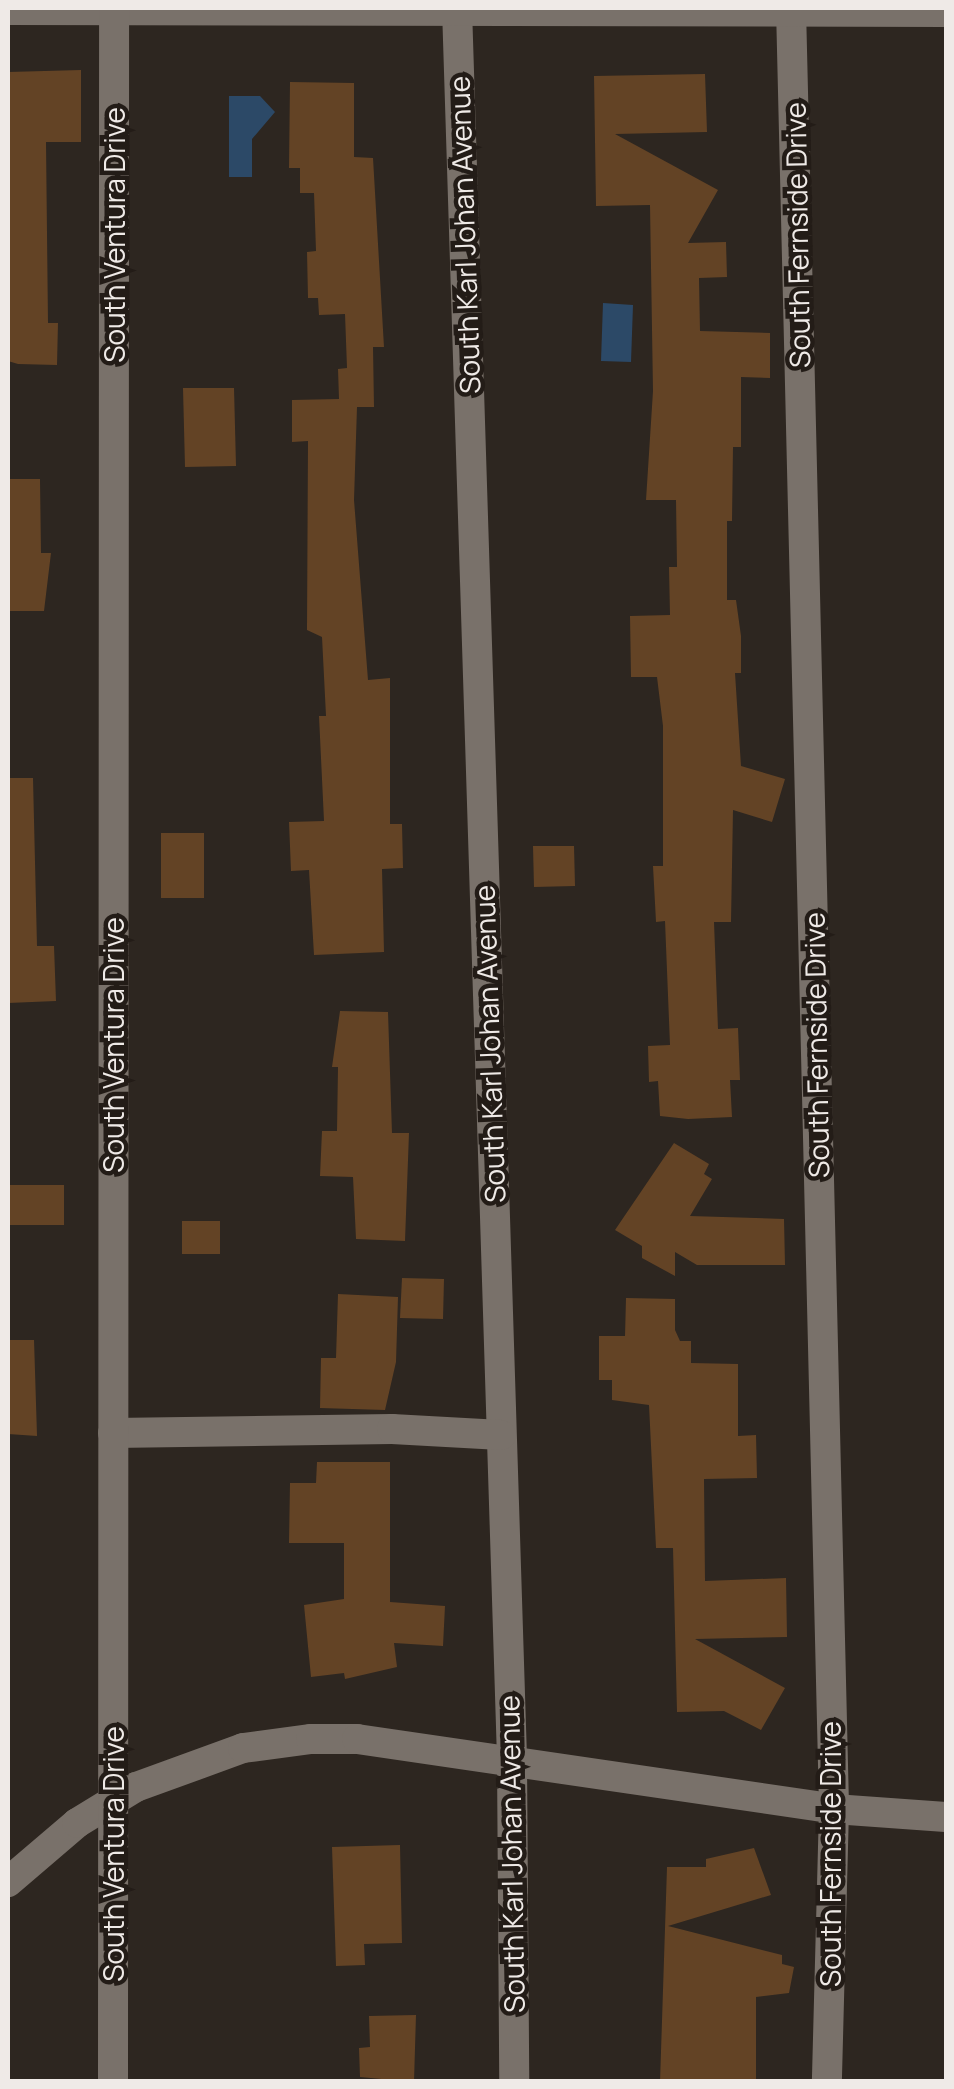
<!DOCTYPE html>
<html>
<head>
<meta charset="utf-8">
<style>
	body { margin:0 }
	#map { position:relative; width:954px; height:2089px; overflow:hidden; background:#2d2620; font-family:Manrope,sans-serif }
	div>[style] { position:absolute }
	.water>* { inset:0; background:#2c4967 }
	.building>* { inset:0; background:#634325 }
	.minor>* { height:30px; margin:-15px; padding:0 15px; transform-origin:15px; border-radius:15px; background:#79716a }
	span { translate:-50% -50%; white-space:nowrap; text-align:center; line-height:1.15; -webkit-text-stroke:9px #231c17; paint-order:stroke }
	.street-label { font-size:28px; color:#efeae7 }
	.frame { position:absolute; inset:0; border:10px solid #efeae7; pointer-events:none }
</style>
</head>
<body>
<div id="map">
	<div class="water">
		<i style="clip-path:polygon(229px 96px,260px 96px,275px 112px,252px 139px,252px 177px,229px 177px)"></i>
		<i style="clip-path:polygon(603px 303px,633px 305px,631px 362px,601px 361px)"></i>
	</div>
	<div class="building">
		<i style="clip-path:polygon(81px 70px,81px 142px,46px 142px,48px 323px,58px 323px,57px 365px,18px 364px,8px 361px,8px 72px)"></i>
		<i style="clip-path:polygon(705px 74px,707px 132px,615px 134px,718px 190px,688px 243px,726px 242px,727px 277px,699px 278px,700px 331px,770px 333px,770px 378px,741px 377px,741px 447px,733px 447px,732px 521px,727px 521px,727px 600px,736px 600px,741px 636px,741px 673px,735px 673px,741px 766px,785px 779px,772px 822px,733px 810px,731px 922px,714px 922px,718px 1029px,738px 1028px,740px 1080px,730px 1080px,732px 1117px,688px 1119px,660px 1116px,658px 1081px,649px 1082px,648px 1046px,670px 1045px,665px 921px,656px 922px,653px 866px,663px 866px,663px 726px,657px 677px,631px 677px,630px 616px,670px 615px,669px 567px,677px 567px,676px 500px,646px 500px,653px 391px,650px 205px,596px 206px,594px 76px)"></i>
		<i style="clip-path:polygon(290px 82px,354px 83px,354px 157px,373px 158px,384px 347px,373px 347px,374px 407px,357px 407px,354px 500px,368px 680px,390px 678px,390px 824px,402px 824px,403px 868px,382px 869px,384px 952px,314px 955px,309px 870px,291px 871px,289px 822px,324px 821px,319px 716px,326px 716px,322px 637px,307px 630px,308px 441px,292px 442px,292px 400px,339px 399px,338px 369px,347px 368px,345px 314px,319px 315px,318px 298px,308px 298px,307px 252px,316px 251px,314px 193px,300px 193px,300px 168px,289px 168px)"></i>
		<i style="clip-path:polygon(183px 388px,234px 388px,236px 466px,185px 467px)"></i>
		<i style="clip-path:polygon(10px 479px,40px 479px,41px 553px,51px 553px,44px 611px,8px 611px)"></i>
		<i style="clip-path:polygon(8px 778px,33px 778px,37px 946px,54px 946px,56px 1001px,8px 1003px)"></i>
		<i style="clip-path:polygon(161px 833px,204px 833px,204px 898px,161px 898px)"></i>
		<i style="clip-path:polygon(533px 846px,574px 846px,575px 886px,534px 887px)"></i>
		<i style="clip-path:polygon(340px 1011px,388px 1012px,392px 1133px,409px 1133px,405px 1241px,356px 1239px,353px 1177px,320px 1176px,322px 1131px,337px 1131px,338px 1067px,332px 1067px)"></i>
		<i style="clip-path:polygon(674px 1143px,709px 1164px,704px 1174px,712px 1179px,690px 1216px,784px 1219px,785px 1265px,697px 1265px,675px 1252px,675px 1276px,642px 1258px,642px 1246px,615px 1230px)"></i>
		<i style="clip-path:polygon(8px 1185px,64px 1185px,64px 1225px,8px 1225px)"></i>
		<i style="clip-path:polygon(182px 1221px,220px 1221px,220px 1254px,182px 1254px)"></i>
		<i style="clip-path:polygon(402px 1278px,444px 1279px,443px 1319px,400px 1318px)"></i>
		<i style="clip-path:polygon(338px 1294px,398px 1297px,396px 1362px,385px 1410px,320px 1408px,321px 1358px,336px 1358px)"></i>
		<i style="clip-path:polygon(626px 1298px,675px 1299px,675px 1330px,680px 1341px,691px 1341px,691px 1363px,738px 1364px,738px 1436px,756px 1435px,757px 1478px,704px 1479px,705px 1581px,786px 1578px,787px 1637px,695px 1639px,785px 1688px,761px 1730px,724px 1711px,677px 1712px,673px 1548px,656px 1548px,649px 1405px,612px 1400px,612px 1380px,599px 1380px,599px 1336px,625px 1336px)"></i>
		<i style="clip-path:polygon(8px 1340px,34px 1340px,37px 1436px,8px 1434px)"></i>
		<i style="clip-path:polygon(317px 1462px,390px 1462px,390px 1602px,445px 1606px,443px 1646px,394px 1643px,397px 1667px,345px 1679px,344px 1673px,311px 1677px,304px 1605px,344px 1599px,344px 1543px,289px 1543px,290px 1483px,316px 1483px)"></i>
		<i style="clip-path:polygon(400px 1845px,402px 1943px,364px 1944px,365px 1965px,336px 1966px,332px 1847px)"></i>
		<i style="clip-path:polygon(754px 1848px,771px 1895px,668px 1926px,782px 1955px,782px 1964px,794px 1967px,789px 1993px,756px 1997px,756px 2082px,660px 2082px,667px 1867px,706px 1867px,706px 1859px)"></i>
		<i style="clip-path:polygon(416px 2015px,414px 2082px,360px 2077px,359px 2048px,370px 2047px,369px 2016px)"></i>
	</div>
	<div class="minor">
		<i style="left:457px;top:8px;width:1752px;rotate:88.2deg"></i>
		<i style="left:512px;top:1759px;width:323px;rotate:89.6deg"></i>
		<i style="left:791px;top:8px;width:1802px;rotate:88.63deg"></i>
		<i style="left:834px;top:1809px;width:273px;rotate:91.5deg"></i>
		<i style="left:8px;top:10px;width:938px;rotate:0.12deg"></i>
		<i style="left:113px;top:1433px;width:279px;rotate:-0.8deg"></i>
		<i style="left:392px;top:1429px;width:109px;rotate:3.2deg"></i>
		<i style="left:8px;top:1882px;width:91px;rotate:-40.5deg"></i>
		<i style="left:77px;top:1823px;width:69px;rotate:-31.4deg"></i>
		<i style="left:136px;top:1787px;width:114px;rotate:-20deg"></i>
		<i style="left:243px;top:1748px;width:69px;rotate:-7.5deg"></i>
		<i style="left:311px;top:1739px;width:46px"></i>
		<i style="left:357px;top:1739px;width:482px;rotate:8.3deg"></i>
		<i style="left:834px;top:1809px;width:112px;rotate:4.1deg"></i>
		<i style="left:113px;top:2082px;width:2074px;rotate:-89.97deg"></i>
	</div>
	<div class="street-label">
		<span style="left:114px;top:235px;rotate:-90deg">South Ventura Drive</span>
		<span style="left:464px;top:235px;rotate:-92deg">South Karl Johan Avenue</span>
		<span style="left:797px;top:235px;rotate:-91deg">South Fernside Drive</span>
		<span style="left:489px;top:1044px;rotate:-92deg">South Karl Johan Avenue</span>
		<span style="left:113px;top:1045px;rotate:-90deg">South Ventura Drive</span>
		<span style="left:816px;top:1045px;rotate:-91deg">South Fernside Drive</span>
		<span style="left:113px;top:1854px;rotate:-90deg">South Ventura Drive</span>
		<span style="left:511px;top:1854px;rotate:-91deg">South Karl Johan Avenue</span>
		<span style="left:830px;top:1854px;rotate:-90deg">South Fernside Drive</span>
	</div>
	<div class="frame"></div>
</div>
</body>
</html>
